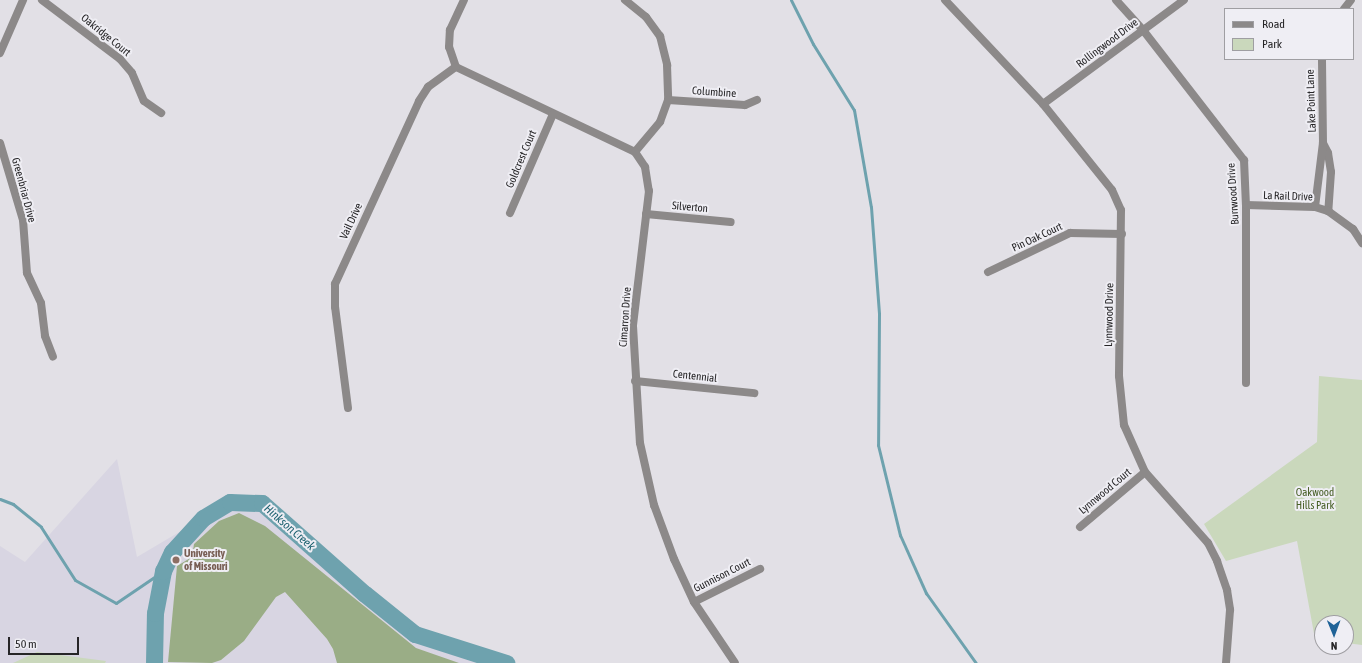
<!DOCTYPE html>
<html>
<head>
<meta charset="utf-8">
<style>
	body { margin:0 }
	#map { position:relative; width:1362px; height:663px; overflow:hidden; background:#e2e0e6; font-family:"Asap Condensed",sans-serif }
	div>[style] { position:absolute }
	.built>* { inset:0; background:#d8d5e2 }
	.green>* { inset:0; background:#cad8bc }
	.forest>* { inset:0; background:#9aad86 }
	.stream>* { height:3px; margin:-1.5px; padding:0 1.5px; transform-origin:1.5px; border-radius:1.5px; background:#6ea2ae }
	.river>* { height:17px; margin:-8.5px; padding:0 8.5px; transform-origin:8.5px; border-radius:8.5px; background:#6ea2ae }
	.street>* { height:8px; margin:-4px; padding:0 4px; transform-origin:4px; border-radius:4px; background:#8c8989 }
	.dots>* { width:11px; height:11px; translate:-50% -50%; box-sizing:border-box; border:2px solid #efeef4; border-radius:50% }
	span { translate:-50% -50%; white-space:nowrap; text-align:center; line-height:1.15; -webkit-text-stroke:4px #efeef4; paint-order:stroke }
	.street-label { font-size:11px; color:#262527 }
	.park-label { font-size:11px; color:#465e25 }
	.education-label { font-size:11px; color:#785e54; font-weight:700 }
	.left { translate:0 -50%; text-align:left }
	.water-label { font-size:12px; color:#1d6270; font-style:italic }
	.legend { position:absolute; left:1224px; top:8px; width:130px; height:52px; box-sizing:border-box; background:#efeef4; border:1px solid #9f9ea2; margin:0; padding:5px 7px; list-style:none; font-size:12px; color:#262527 }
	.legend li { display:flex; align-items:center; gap:8px; height:20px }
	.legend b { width:20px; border:1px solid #9f9ea2 }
	.north { position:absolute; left:1314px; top:615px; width:40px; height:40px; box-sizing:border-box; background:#efeef4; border:1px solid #9f9ea2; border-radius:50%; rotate:179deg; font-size:11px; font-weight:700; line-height:16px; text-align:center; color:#262527 }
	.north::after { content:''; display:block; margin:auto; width:14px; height:18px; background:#1f6297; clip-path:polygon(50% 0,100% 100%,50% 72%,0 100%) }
	.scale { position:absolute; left:8px; top:637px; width:71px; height:18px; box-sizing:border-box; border:2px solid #262527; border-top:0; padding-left:5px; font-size:12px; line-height:14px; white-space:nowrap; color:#262527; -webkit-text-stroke:3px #efeef4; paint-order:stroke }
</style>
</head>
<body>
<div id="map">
	<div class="built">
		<i style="clip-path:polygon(117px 459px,137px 557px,230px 502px,262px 503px,365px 594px,415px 634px,506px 663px,0 663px,0 546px,25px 562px)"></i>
	</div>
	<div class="green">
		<i style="clip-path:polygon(1319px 376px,1362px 380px,1362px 645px,1346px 643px,1346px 623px,1322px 623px,1322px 640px,1315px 639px,1297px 541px,1226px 561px,1204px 524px,1317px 442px)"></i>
		<i style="clip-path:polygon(37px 652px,106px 661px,105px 663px,13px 663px)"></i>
	</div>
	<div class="forest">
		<i style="clip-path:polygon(239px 513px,265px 526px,416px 648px,459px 663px,337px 663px,333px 649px,327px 639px,285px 592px,276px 597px,244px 641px,221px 660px,212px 663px,168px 662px,177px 566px,192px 557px,194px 544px,219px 521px)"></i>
	</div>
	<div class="stream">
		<i style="left:791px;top:0;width:49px;rotate:63.4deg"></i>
		<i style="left:813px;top:44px;width:78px;rotate:58.2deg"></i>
		<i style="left:854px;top:110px;width:98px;rotate:80.1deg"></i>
		<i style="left:871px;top:207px;width:107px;rotate:85.7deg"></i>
		<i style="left:879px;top:314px;width:131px;rotate:90.4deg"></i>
		<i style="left:878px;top:445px;width:93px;rotate:76.3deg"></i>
		<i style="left:900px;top:535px;width:64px;rotate:65.9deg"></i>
		<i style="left:926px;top:593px;width:86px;rotate:54.5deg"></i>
		<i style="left:0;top:499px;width:14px;rotate:21deg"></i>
		<i style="left:13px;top:504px;width:36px;rotate:39deg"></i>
		<i style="left:41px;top:527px;width:63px;rotate:57.3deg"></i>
		<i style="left:75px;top:580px;width:47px;rotate:29.3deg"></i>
		<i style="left:116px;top:603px;width:57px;rotate:-34.2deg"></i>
	</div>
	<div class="river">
		<i style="left:154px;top:663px;width:50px;rotate:-88.9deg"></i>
		<i style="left:155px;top:613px;width:43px;rotate:-79.2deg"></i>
		<i style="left:163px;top:571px;width:21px;rotate:-65deg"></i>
		<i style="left:172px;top:552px;width:46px;rotate:-47.6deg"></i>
		<i style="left:203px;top:518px;width:31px;rotate:-31deg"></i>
		<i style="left:230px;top:502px;width:32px;rotate:2deg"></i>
		<i style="left:262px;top:503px;width:137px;rotate:41.5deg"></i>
		<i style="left:365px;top:594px;width:64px;rotate:38.7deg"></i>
		<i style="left:415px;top:634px;width:96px;rotate:17.7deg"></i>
	</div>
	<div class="street">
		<i style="left:42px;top:0;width:98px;rotate:37.1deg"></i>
		<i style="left:120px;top:59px;width:18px;rotate:49deg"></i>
		<i style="left:132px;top:73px;width:30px;rotate:67deg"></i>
		<i style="left:144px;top:101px;width:21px;rotate:35deg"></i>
		<i style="left:625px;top:0;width:27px;rotate:39deg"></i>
		<i style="left:646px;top:17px;width:24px;rotate:54deg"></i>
		<i style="left:660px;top:36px;width:30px;rotate:76deg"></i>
		<i style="left:667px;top:65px;width:35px;rotate:88deg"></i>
		<i style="left:668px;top:100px;width:23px;rotate:110deg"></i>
		<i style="left:660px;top:122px;width:39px;rotate:130deg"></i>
		<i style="left:945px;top:0;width:143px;rotate:46.7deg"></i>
		<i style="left:1043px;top:104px;width:110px;rotate:51.3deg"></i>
		<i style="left:1112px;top:190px;width:22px;rotate:66deg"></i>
		<i style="left:1121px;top:210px;width:166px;rotate:90.7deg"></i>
		<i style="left:1119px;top:376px;width:49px;rotate:84.2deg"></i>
		<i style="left:1124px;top:425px;width:51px;rotate:65.9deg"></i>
		<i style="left:1145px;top:472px;width:95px;rotate:48.4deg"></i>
		<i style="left:1208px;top:543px;width:20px;rotate:63deg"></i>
		<i style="left:1217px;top:561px;width:31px;rotate:71deg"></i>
		<i style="left:1227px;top:590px;width:20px;rotate:81deg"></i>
		<i style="left:1230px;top:610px;width:53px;rotate:94.3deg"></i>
		<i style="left:1116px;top:0;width:40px;rotate:48deg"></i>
		<i style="left:1143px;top:30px;width:165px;rotate:52.2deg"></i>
		<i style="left:1244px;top:160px;width:45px;rotate:87.5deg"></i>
		<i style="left:1246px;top:205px;width:178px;rotate:90deg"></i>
		<i style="left:1344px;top:9px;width:11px;rotate:-52deg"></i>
		<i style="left:0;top:53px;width:58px;rotate:-66.5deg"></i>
		<i style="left:456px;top:67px;width:198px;rotate:25.4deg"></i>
		<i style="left:635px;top:152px;width:18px;rotate:56deg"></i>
		<i style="left:645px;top:167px;width:24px;rotate:81deg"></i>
		<i style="left:649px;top:191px;width:136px;rotate:96.8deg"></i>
		<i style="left:633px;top:326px;width:117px;rotate:86.6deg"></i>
		<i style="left:640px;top:443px;width:64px;rotate:77.3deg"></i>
		<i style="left:654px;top:505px;width:58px;rotate:69.7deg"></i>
		<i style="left:674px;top:559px;width:47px;rotate:65.1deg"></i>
		<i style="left:694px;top:602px;width:73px;rotate:56.1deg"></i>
		<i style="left:456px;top:67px;width:21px;rotate:-109deg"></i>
		<i style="left:449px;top:47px;width:17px;rotate:-87deg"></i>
		<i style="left:450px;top:30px;width:33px;rotate:-65deg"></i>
		<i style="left:668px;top:100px;width:77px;rotate:3.7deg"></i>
		<i style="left:745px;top:105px;width:13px;rotate:-23deg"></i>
		<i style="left:1043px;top:104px;width:175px;rotate:-36.4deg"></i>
		<i style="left:0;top:143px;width:80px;rotate:73.4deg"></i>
		<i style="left:23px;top:220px;width:53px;rotate:85.7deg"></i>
		<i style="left:27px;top:273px;width:33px;rotate:65deg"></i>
		<i style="left:41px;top:303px;width:33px;rotate:83deg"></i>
		<i style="left:45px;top:336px;width:22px;rotate:69deg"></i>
		<i style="left:1323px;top:143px;width:11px;rotate:63deg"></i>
		<i style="left:1328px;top:153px;width:19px;rotate:81deg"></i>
		<i style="left:1331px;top:172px;width:39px;rotate:94deg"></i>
		<i style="left:1246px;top:205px;width:69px;rotate:1.7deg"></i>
		<i style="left:1315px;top:207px;width:14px;rotate:17deg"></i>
		<i style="left:1328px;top:211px;width:31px;rotate:36deg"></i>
		<i style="left:1353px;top:229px;width:17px;rotate:57deg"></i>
		<i style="left:1315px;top:207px;width:64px;rotate:-82.9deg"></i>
		<i style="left:1323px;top:143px;width:84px;rotate:-90.7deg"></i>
		<i style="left:510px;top:213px;width:108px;rotate:-66.5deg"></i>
		<i style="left:646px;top:214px;width:85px;rotate:5.4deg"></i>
		<i style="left:988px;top:272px;width:91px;rotate:-25.4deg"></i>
		<i style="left:1070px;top:233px;width:52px;rotate:1.1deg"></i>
		<i style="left:635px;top:381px;width:120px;rotate:5.8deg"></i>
		<i style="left:348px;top:408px;width:102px;rotate:-97.3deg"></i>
		<i style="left:335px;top:307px;width:23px;rotate:-90deg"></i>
		<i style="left:335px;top:284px;width:201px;rotate:-65.3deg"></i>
		<i style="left:419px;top:101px;width:17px;rotate:-57deg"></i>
		<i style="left:428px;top:87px;width:34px;rotate:-36deg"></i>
		<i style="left:1080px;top:527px;width:85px;rotate:-40.2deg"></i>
		<i style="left:694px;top:602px;width:74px;rotate:-26.6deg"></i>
	</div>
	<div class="dots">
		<i style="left:176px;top:560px;background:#8d6e63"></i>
	</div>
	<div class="street-label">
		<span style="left:106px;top:35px;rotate:39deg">Oakridge Court</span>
		<span style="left:1107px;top:43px;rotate:-37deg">Rollingwood Drive</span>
		<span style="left:714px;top:92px;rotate:4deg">Columbine</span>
		<span style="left:1311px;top:101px;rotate:-92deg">Lake Point Lane</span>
		<span style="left:521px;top:159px;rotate:-67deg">Goldcrest Court</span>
		<span style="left:24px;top:190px;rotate:75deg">Greenbriar Drive</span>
		<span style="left:1233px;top:194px;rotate:-94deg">Burrwood Drive</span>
		<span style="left:1288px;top:196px;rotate:2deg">La Rail Drive</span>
		<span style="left:690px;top:207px;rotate:5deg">Silverton</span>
		<span style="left:351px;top:221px;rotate:-65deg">Vail Drive</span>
		<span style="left:1037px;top:237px;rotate:-25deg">Pin Oak Court</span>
		<span style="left:1109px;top:315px;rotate:-89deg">Lynnwood Drive</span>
		<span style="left:625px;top:317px;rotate:-86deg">Cimarron Drive</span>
		<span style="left:695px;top:376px;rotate:6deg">Centennial</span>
		<span style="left:1105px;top:491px;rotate:-40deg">Lynnwood Court</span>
		<span style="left:722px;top:575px;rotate:-27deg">Gunnison Court</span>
	</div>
	<div class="park-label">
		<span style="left:1315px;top:499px">Oakwood<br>Hills Park</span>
	</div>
	<div class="education-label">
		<span class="left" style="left:184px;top:560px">University<br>of Missouri</span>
	</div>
	<div class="water-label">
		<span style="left:289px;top:528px;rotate:41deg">Hinkson Creek</span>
	</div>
	<ul class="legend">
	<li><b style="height:5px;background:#8c8989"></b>Road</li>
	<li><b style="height:11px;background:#cad8bc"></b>Park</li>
	</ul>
	<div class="north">N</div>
	<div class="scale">50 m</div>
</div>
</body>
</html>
